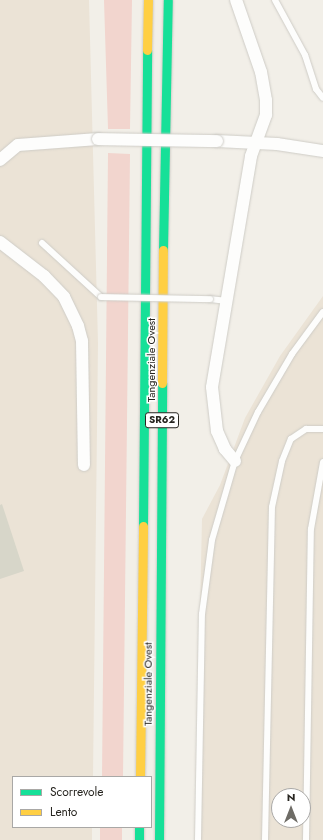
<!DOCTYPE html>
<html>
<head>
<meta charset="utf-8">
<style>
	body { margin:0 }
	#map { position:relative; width:323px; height:840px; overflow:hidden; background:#f2efe8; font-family:Jost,sans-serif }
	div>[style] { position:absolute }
	.built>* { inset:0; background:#ebe3d6 }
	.green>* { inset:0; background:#f2d5ce }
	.building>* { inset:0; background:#d7d6c9 }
	.roads { filter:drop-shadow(0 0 1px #ceccc6) drop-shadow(0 0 1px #ceccc6) }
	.lane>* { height:6px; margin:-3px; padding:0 3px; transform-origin:3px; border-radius:3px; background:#fdfdfc }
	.street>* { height:12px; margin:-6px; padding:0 6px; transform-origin:6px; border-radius:6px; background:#fdfdfc }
	.fast>* { height:9px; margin:-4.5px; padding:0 4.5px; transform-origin:4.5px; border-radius:4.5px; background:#16e098 }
	.slow>* { height:9px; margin:-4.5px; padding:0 4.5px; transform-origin:4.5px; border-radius:4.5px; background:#ffcf43 }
	.bridges { filter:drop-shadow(0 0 1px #ceccc6) drop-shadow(0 0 1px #ceccc6) }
	.lane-bridge>* { height:6px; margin:-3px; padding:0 3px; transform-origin:3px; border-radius:3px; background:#fdfdfc }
	.street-bridge>* { height:12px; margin:-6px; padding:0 6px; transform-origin:6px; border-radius:6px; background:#fdfdfc }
	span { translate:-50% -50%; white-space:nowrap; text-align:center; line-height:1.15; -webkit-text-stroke:3px #fff; paint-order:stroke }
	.shield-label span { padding:1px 3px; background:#fff; border:1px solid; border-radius:3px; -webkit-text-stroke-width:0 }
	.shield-label { font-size:10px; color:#272520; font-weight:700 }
	.street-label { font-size:11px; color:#272520 }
	.legend { position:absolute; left:12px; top:776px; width:140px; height:52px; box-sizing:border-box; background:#fff; border:1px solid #a9a8a6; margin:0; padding:5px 7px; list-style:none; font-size:12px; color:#272520 }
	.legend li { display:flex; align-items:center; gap:8px; height:20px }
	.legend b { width:20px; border:1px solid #a9a8a6 }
	.north { position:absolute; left:271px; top:788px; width:40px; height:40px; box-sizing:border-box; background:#fff; border:1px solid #a9a8a6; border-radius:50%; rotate:0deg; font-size:11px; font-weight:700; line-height:16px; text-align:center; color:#272520 }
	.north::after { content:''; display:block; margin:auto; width:14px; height:18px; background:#6e6c66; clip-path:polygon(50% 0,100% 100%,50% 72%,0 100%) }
</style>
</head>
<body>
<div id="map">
	<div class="built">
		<i style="clip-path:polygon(0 0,89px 0,98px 343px,93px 777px,13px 777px,13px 827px,92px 827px,92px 840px,0 840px)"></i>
		<i style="clip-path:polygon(evenodd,323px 296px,323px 840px,195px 840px,202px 519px,220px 485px,245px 418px,280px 356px,323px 296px,279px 796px,303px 796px,303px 820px,279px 820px,279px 796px)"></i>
	</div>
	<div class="green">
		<i style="clip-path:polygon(104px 0,132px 0,130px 129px,108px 129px)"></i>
		<i style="clip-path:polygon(108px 153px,130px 154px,123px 777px,102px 777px)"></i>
		<i style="clip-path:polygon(100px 827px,122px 827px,122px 840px,100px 840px)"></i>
	</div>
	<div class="building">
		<i style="clip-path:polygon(2px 504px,24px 571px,0 579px,0 505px)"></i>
	</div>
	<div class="roads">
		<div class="lane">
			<i style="left:275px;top:0;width:63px;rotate:61.4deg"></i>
			<i style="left:305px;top:55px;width:36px;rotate:72deg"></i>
			<i style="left:316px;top:89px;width:11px;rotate:52deg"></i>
			<i style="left:42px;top:243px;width:80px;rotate:42.5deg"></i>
			<i style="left:210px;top:299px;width:17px;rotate:7deg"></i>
			<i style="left:198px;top:840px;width:226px;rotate:-89deg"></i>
			<i style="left:202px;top:614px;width:75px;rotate:-82.3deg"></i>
			<i style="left:212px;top:540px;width:82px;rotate:-73.8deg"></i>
			<i style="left:235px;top:461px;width:54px;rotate:-64.9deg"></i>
			<i style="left:258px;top:412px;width:67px;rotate:-59.6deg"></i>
			<i style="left:292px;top:354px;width:52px;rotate:-53.6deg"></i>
			<i style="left:265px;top:840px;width:333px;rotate:-88.8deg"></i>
			<i style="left:272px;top:507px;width:47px;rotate:-77.7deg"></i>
			<i style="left:282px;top:461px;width:24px;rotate:-68deg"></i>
			<i style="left:291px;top:439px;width:18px;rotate:-34deg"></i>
			<i style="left:306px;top:429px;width:17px"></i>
			<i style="left:306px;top:840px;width:311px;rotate:-89.1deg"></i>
			<i style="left:311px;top:529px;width:68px;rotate:-79.8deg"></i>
		</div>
		<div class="street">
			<i style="left:217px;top:141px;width:60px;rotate:2.9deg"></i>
			<i style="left:277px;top:144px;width:47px;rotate:8.7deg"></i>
			<i style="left:0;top:160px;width:23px;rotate:-40deg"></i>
			<i style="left:18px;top:145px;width:80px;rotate:-4.3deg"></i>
			<i style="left:0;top:242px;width:56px;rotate:37.7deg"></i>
			<i style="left:44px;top:276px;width:29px;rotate:46deg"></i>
			<i style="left:64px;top:297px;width:32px;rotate:64deg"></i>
			<i style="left:78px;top:326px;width:16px;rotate:75deg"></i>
			<i style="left:82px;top:341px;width:124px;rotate:89.1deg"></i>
			<i style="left:235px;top:461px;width:16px;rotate:-130deg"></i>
			<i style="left:225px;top:449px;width:20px;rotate:-114deg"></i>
			<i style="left:217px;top:431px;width:44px;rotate:-96.5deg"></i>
			<i style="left:212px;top:387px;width:234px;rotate:-80.4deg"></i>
			<i style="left:251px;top:156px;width:44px;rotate:-69.9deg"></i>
			<i style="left:266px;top:115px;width:15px;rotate:-90deg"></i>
			<i style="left:266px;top:100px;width:28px;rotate:-100deg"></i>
			<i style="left:261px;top:72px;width:76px;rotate:-109.1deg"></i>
		</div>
		<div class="fast">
			<i style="left:163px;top:250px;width:250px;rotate:-88.9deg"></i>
			<i style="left:143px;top:526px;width:476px;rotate:-89.5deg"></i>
			<i style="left:139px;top:827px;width:13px;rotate:90deg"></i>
			<i style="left:159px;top:840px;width:457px;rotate:-89.6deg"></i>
		</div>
		<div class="slow">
			<i style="left:147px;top:50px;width:50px;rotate:-88.9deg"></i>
			<i style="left:162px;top:383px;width:133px;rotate:-89.6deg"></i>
			<i style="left:140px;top:777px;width:251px;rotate:-89.3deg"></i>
		</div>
	</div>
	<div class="bridges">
		<div class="lane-bridge">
			<i style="left:101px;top:297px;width:109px;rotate:1.1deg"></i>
		</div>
		<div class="street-bridge">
			<i style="left:98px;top:139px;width:119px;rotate:1deg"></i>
		</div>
	</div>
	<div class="shield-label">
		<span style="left:162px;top:420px">SR62</span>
	</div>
	<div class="street-label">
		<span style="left:151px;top:360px;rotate:-90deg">Tangenziale Ovest</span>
		<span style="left:148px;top:684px;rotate:-90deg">Tangenziale Ovest</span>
	</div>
	<ul class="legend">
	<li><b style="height:5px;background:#16e098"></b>Scorrevole</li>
	<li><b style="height:5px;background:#ffcf43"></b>Lento</li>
	</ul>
	<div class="north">N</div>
</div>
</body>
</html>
